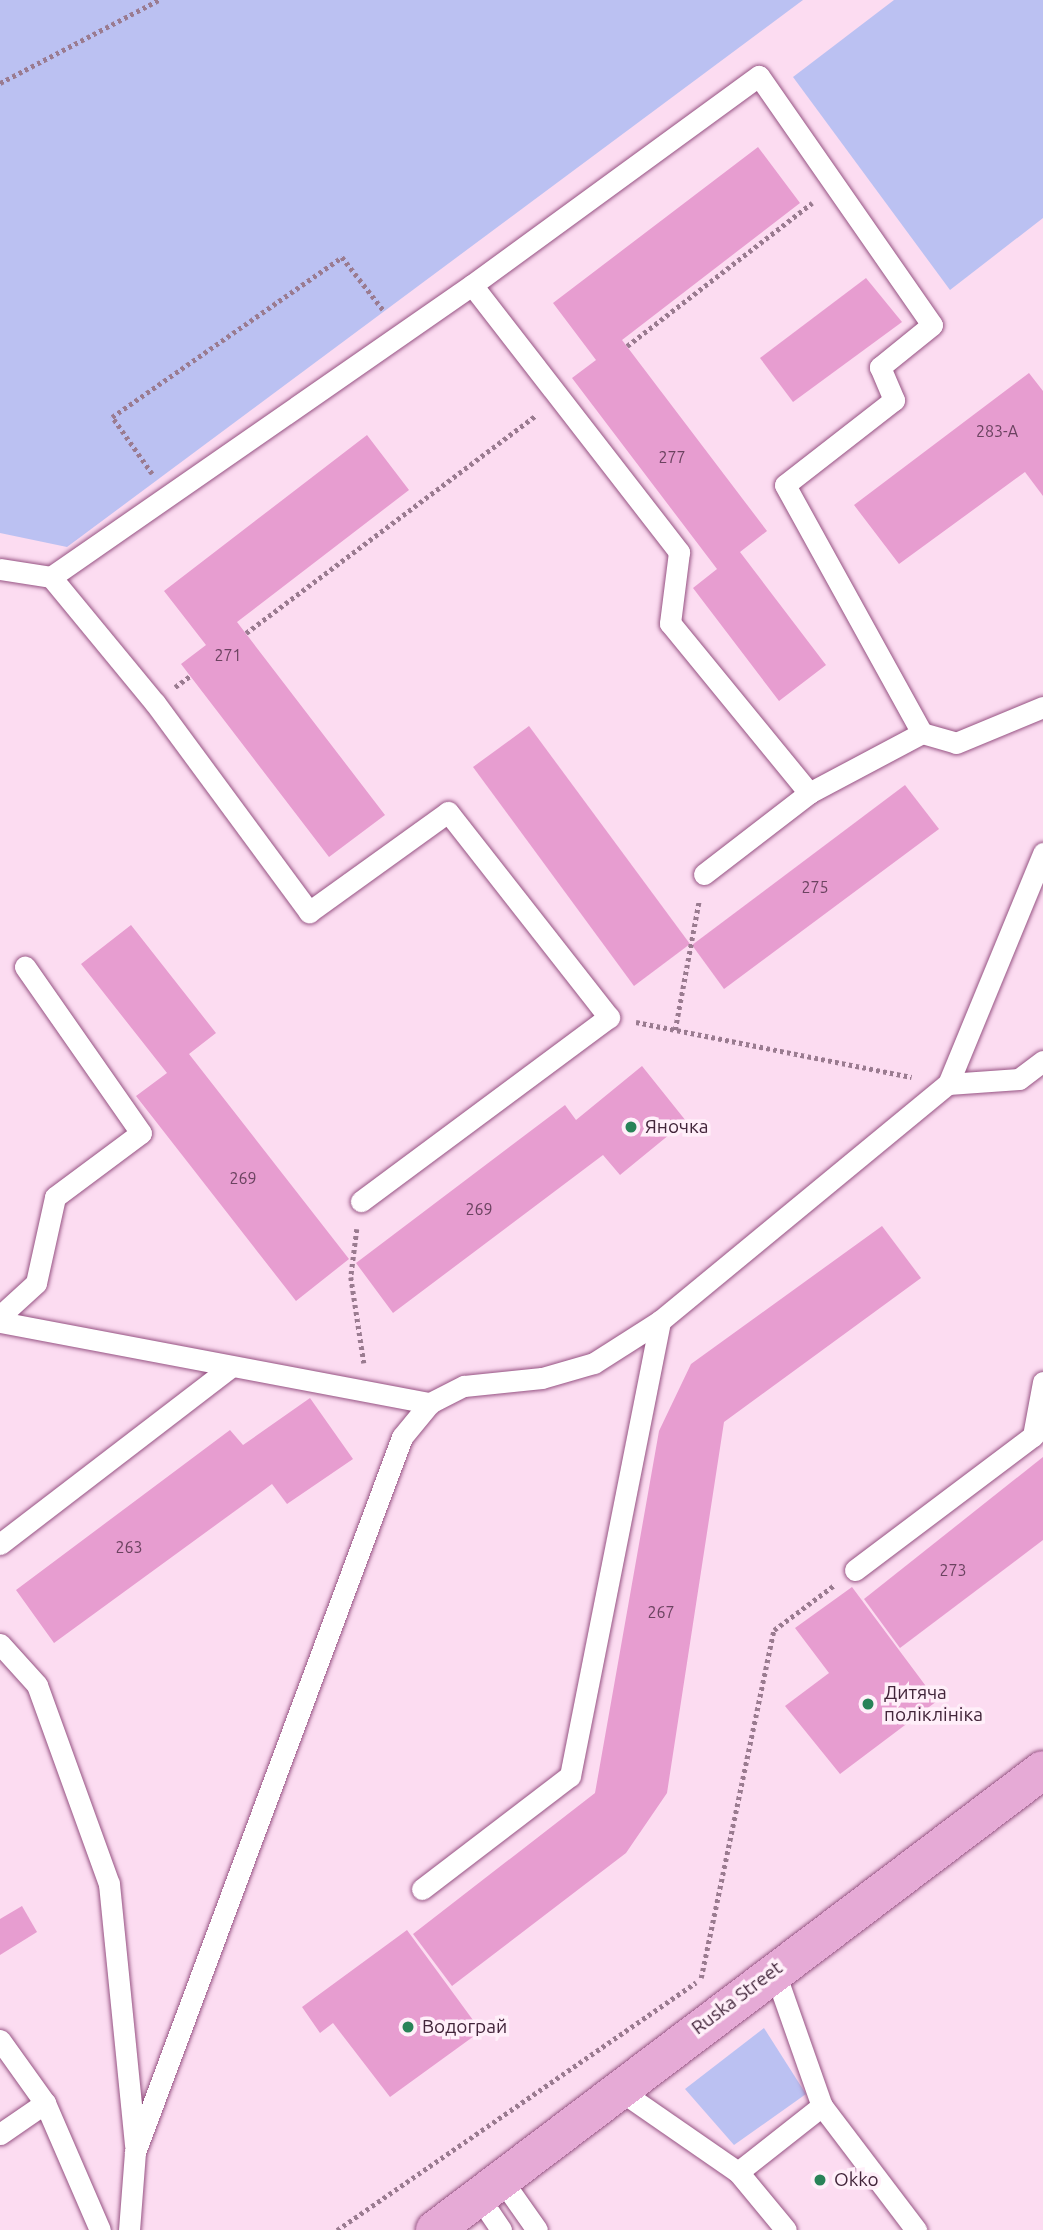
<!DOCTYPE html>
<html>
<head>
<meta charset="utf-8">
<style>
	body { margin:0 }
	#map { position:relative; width:1043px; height:2230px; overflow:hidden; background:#fcdcf1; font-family:Ubuntu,sans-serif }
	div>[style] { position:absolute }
	.green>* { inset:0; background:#bbc1f2 }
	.building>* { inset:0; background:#e79dd0 }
	.path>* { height:4.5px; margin-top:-2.25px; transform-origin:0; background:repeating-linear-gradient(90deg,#9a7b90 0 3.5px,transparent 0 7px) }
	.roads { filter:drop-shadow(0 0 2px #965383) drop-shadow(0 0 2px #965383) }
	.service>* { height:21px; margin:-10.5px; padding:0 10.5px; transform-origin:10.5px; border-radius:10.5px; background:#fff }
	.primary>* { height:38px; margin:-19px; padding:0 19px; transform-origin:19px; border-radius:19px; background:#e6aad6 }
	.dots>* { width:19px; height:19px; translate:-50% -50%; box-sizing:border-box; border:4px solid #ffeff9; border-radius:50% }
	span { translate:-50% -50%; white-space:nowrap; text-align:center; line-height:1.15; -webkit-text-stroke:7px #ffeff9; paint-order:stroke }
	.number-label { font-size:16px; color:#6b4360 }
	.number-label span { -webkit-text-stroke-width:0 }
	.poi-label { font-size:19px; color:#42253a }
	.left { translate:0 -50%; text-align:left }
	.street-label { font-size:19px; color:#42253a }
</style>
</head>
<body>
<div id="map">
	<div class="green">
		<i style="clip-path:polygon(0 0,803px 0,67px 547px,0 533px)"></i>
		<i style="clip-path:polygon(894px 0,1043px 0,1043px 218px,950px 290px,793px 77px)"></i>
		<i style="clip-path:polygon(764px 2028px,806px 2094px,734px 2145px,685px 2089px)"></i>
	</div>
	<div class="building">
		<i style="clip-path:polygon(758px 147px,800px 203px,622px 340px,767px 531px,740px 552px,826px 665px,779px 701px,693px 588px,717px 569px,572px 378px,596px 360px,553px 303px)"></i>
		<i style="clip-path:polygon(866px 278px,902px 322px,793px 402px,760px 358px)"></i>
		<i style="clip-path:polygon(1029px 373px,1043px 391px,1043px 496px,1025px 472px,899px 564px,854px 505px)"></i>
		<i style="clip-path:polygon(367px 435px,409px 490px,237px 622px,385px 815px,329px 857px,181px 664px,206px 645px,164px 591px)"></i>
		<i style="clip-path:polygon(529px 726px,690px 944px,634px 986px,473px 767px)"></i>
		<i style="clip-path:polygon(905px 785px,939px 829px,724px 989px,692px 945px)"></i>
		<i style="clip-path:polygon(131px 925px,216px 1033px,189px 1054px,349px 1259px,296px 1301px,136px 1096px,167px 1073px,81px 964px)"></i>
		<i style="clip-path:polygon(642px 1066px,686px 1121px,620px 1175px,603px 1155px,393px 1313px,356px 1263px,565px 1105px,576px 1120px)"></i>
		<i style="clip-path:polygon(882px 1226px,921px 1278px,724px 1422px,667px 1793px,626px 1853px,452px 1986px,413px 1934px,595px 1793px,659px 1431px,691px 1364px)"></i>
		<i style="clip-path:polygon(310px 1398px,353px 1459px,287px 1504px,272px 1484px,54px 1643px,16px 1590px,230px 1430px,243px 1445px)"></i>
		<i style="clip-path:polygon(1043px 1457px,1043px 1540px,900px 1648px,864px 1599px)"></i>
		<i style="clip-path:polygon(852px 1587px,937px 1701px,840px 1774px,785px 1706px,829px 1673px,795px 1628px)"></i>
		<i style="clip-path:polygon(22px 1906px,37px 1932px,0 1955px,0 1919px)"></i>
		<i style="clip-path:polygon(407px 1930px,481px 2031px,390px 2097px,333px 2023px,320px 2033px,302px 2007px)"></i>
	</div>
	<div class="path">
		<i style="left:0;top:83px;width:179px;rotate:-27.6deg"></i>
		<i style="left:627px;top:346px;width:234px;rotate:-37.7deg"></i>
		<i style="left:152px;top:474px;width:70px;rotate:-125.1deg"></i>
		<i style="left:112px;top:417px;width:280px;rotate:-34.8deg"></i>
		<i style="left:342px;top:257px;width:68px;rotate:52.1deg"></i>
		<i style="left:246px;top:633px;width:363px;rotate:-36.9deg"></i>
		<i style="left:175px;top:687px;width:19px;rotate:-36deg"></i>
		<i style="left:636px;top:1022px;width:281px;rotate:11.3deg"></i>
		<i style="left:675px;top:1030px;width:132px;rotate:-79.5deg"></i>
		<i style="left:357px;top:1229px;width:48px;rotate:97.1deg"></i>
		<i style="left:351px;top:1277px;width:87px;rotate:81.4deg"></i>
		<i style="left:701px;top:1978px;width:356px;rotate:-78.2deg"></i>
		<i style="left:774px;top:1630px;width:74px;rotate:-36.7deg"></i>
		<i style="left:337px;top:2230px;width:436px;rotate:-34.6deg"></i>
	</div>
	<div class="roads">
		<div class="service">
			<i style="left:472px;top:285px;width:355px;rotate:-36.1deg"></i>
			<i style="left:759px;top:76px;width:303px;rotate:55.2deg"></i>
			<i style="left:932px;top:325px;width:67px;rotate:141.1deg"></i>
			<i style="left:880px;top:367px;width:36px;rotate:67deg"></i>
			<i style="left:894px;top:400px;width:138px;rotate:142.1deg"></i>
			<i style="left:785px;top:485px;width:283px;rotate:61.1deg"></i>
			<i style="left:0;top:569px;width:52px;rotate:8.9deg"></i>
			<i style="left:51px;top:577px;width:512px;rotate:-34.74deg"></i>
			<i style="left:472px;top:285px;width:338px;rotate:52.2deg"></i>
			<i style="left:679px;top:552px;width:72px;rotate:97.2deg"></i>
			<i style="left:670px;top:623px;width:220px;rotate:50.7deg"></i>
			<i style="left:51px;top:577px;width:163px;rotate:50.5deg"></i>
			<i style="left:155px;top:703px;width:260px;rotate:53.6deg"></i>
			<i style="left:309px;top:912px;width:171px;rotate:-35.7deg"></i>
			<i style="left:448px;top:812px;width:261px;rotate:51.9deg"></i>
			<i style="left:609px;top:1017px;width:309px;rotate:143.4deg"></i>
			<i style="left:704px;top:874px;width:133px;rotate:-37.6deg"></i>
			<i style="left:809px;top:793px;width:128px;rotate:-28deg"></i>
			<i style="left:922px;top:733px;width:35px;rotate:16deg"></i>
			<i style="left:956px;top:743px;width:94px;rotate:-22.5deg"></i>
			<i style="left:948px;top:1084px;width:250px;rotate:-67.6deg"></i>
			<i style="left:0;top:1316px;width:49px;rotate:-42.5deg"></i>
			<i style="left:36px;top:1283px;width:88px;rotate:-77.5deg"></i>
			<i style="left:55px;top:1197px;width:107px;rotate:-36.7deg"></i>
			<i style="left:141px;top:1133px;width:203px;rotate:-124.9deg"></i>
			<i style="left:0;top:1322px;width:438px;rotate:10.7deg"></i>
			<i style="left:0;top:1544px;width:291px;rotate:-37.5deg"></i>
			<i style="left:855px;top:1570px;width:223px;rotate:-37deg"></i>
			<i style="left:1033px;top:1436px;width:55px;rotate:-79.5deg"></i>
			<i style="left:0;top:1644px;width:55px;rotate:47.9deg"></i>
			<i style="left:37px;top:1685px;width:212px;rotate:70.1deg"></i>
			<i style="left:109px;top:1884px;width:263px;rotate:84.3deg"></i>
			<i style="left:422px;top:1889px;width:186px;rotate:-37.4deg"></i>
			<i style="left:570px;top:1776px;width:464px;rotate:-78.8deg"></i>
			<i style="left:774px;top:1970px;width:144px;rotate:70.6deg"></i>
			<i style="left:822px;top:2106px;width:156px;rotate:52.8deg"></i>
			<i style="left:0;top:2040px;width:77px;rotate:54.5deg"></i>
			<i style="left:45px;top:2103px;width:138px;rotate:66.6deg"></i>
			<i style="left:618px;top:2089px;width:146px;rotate:34.7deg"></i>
			<i style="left:738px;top:2172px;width:75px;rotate:50.4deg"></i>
			<i style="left:0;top:2134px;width:55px;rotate:-34.6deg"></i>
			<i style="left:738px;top:2172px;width:107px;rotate:-38.2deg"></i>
			<i style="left:504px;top:2183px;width:57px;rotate:54.9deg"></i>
			<i style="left:481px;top:2200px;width:36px;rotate:56deg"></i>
			<i style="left:129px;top:2230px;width:78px;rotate:-85.6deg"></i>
			<i style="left:135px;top:2152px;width:763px;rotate:-69.52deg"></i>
			<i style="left:402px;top:1437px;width:44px;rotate:-50.5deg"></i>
			<i style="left:430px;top:1403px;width:38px;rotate:-27deg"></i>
			<i style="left:464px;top:1386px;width:78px;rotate:-5.9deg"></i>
			<i style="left:542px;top:1378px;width:54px;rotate:-16.1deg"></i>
			<i style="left:594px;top:1363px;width:78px;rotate:-32.5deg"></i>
			<i style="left:660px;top:1321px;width:373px;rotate:-39.5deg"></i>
			<i style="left:948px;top:1084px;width:71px;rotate:-4deg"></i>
			<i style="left:1019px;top:1079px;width:30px;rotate:-37deg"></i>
		</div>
		<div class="primary">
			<i style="left:435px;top:2230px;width:762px;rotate:-37.11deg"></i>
		</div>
	</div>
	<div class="dots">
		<i style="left:631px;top:1127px;background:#298358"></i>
		<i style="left:868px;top:1704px;background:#298358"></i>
		<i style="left:408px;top:2027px;background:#298358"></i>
		<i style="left:820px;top:2180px;background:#298358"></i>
	</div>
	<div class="number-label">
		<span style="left:997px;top:431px">283-А</span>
		<span style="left:672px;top:457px">277</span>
		<span style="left:228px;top:655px">271</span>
		<span style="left:815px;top:887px">275</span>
		<span style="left:243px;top:1178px">269</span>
		<span style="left:479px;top:1209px">269</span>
		<span style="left:129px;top:1547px">263</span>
		<span style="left:953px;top:1570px">273</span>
		<span style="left:661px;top:1612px">267</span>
	</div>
	<div class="poi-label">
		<span class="left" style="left:645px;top:1127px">Яночка</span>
		<span class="left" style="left:884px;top:1704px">Дитяча<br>поліклініка</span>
		<span class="left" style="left:422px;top:2027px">Водограй</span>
		<span class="left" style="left:834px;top:2180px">Okko</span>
	</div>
	<div class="street-label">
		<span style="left:737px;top:1998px;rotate:-37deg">Ruska Street</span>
	</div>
</div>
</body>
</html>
